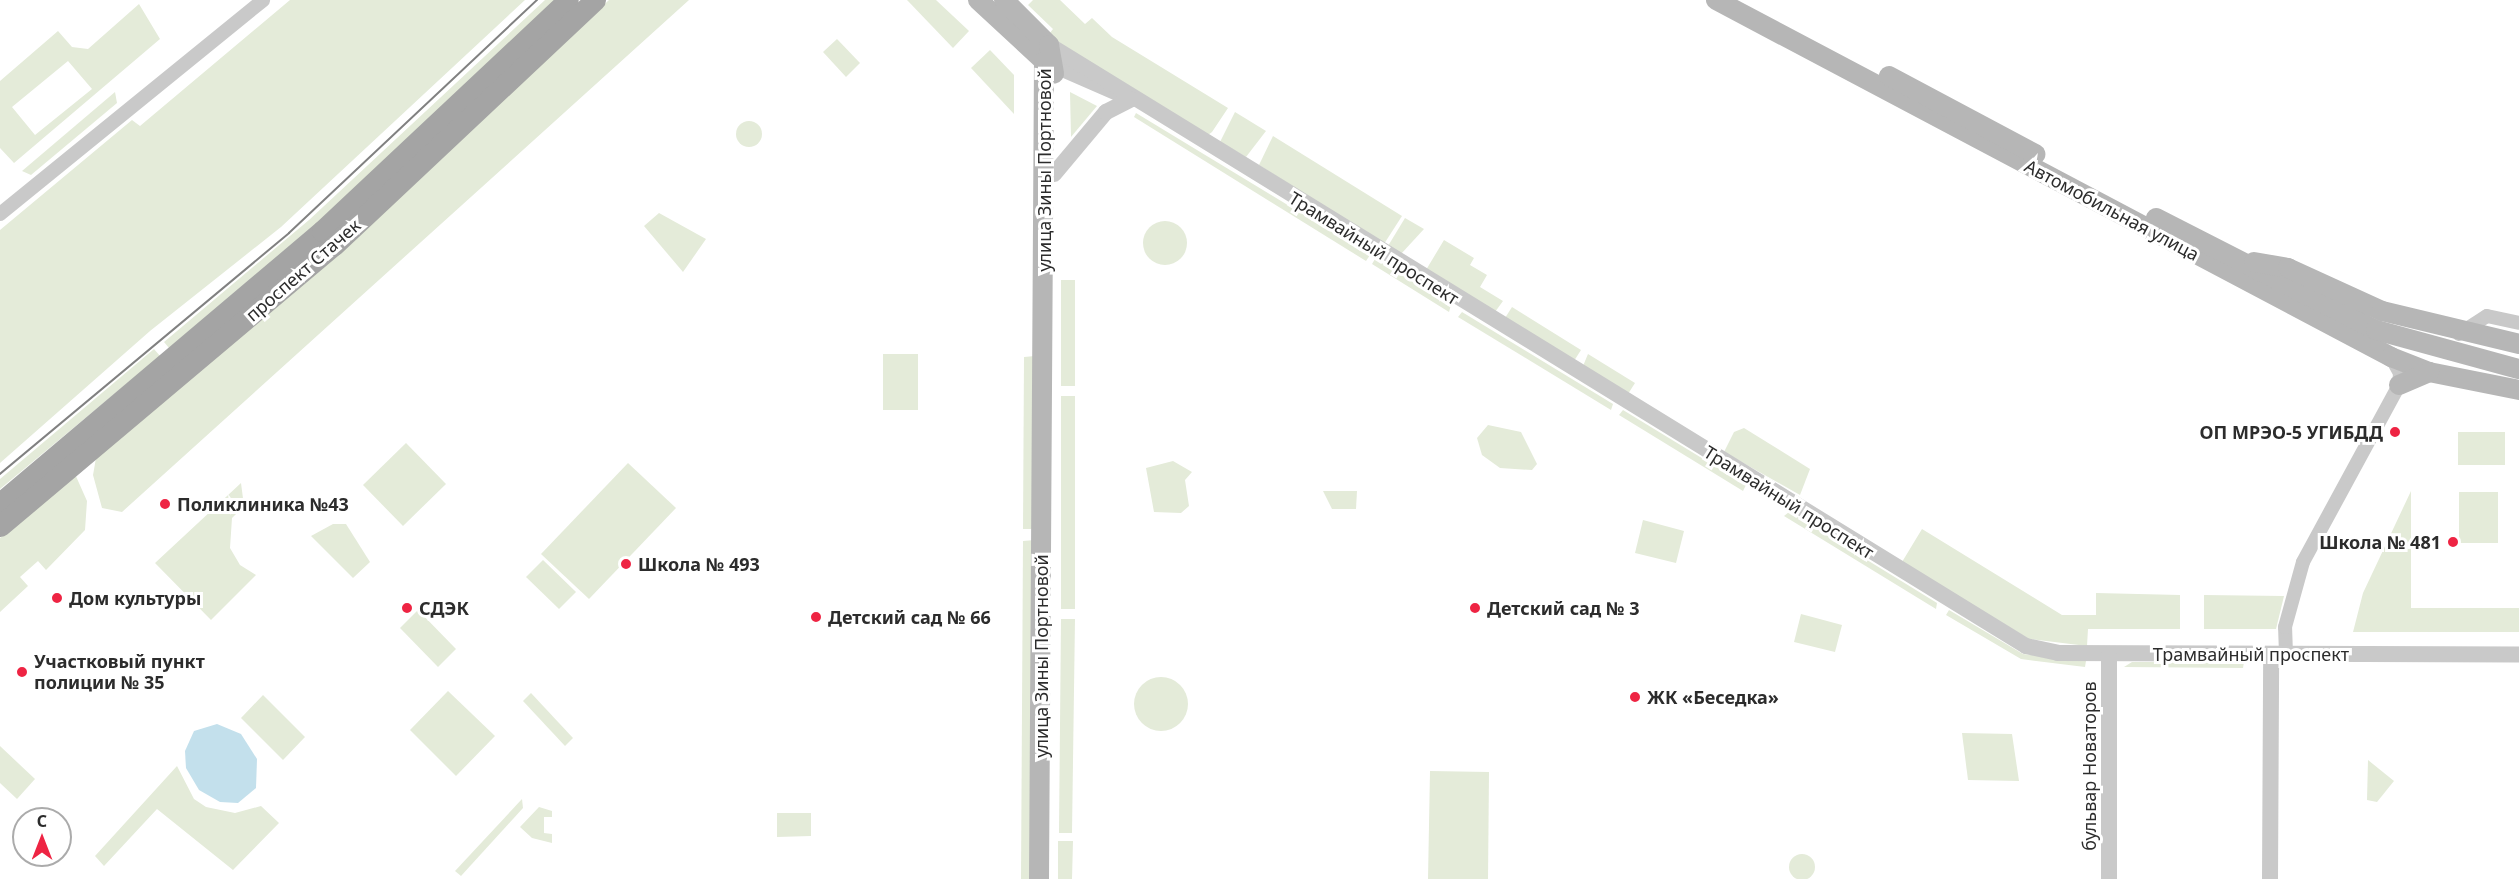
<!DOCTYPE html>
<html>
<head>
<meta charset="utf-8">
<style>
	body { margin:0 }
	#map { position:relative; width:2519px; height:879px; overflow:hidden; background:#fff; font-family:"Noto Sans",sans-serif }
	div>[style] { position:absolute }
	.green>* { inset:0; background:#e4ebd9 }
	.round { border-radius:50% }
	.water>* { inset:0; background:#c3e0ec }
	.minor>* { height:14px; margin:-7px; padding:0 7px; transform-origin:7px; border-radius:7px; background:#c9c9c9 }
	.tertiary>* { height:16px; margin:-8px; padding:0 8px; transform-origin:8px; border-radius:8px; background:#c9c9c9 }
	.secondary>* { height:20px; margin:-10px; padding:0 10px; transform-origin:10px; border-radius:10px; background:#b6b6b6 }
	.primary>* { height:21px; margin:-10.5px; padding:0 10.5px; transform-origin:10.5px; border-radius:10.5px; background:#a4a4a4 }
	.tram>* { height:1.5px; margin:-0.75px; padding:0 0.75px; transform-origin:0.75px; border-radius:0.75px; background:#818181 }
	.dots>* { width:16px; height:16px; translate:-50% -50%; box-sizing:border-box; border:3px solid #fff; border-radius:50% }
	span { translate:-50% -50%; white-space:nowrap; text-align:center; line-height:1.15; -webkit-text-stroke:6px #fff; paint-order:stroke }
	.street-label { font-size:18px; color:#2c2c2c }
	.poi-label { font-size:18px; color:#2c2c2c; font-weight:700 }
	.right { translate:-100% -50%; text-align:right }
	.left { translate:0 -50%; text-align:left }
	.north { position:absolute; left:12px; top:807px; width:60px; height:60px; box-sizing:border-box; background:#fff; border:2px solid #ababab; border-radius:50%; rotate:0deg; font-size:16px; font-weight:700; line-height:24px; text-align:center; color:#2c2c2c }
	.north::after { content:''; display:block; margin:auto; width:21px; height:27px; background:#ee2443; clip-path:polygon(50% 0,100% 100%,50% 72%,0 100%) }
</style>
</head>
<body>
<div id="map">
	<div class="green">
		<i style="clip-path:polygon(290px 0,525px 0,281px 227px,150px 331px,0 463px,0 230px,132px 120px,140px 126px)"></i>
		<i style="clip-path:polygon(545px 0,556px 0,315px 226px,169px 348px,164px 342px,309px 220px)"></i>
		<i style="clip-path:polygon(609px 0,689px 0,122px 512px,102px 508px,93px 475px,96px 458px,341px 252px)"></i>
		<i style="clip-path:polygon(907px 0,936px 0,969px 31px,953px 48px)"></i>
		<i style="clip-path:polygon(1033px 0,1060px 0,1085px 24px,1092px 18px,1112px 37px,1228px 108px,1212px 132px,1208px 135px,1076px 56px,1049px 34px,1053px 29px,1028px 5px)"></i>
		<i style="clip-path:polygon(evenodd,139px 4px,160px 39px,14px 163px,0 148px,0 81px,58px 31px,72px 47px,88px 49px,139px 4px,68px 61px,92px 89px,35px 135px,12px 107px,68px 61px)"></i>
		<i style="clip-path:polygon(837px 39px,860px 63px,846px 77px,823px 52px)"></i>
		<i style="clip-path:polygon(990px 50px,1014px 75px,1014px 114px,971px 68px)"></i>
		<i style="clip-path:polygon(115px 92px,117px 103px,31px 175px,22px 171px)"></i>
		<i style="clip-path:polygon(1070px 92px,1097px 106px,1071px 137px)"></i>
		<i style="clip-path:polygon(1235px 112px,1266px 131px,1246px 157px,1220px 142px)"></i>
		<i style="clip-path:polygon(1136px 113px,1370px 255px,1366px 261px,1134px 117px)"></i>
		<i class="round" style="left:736px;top:121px;width:26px;height:26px"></i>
		<i style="clip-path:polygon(1273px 136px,1402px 216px,1384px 244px,1259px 165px)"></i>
		<i style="clip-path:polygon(659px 213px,706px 239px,683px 272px,644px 226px)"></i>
		<i style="clip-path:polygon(1405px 218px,1424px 229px,1401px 254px,1388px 246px)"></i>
		<i class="round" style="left:1143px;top:221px;width:44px;height:44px"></i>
		<i style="clip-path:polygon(1444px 240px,1474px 258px,1470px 265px,1487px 275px,1480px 287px,1503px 301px,1495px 312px,1426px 270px)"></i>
		<i style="clip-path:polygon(1375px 259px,1451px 305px,1449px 312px,1372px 264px)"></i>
		<i style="clip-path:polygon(1061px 280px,1075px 280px,1075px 386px,1061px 386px)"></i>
		<i style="clip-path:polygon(1512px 307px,1581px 350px,1574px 361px,1505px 318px)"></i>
		<i style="clip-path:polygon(1462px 312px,1613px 404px,1611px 410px,1458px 317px)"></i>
		<i style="clip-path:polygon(154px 349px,160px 356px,0 489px,0 479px)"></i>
		<i style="clip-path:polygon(883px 354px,918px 354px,918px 410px,883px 410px)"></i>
		<i style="clip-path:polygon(1588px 354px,1635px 383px,1628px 394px,1583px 366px)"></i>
		<i style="clip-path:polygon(1035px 356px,1035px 529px,1023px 529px,1024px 357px)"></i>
		<i style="clip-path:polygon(1061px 396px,1075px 396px,1075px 609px,1061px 609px)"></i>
		<i style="clip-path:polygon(1623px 410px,1746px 485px,1743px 491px,1619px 415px)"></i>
		<i style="clip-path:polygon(1488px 425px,1521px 432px,1537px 464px,1532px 470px,1500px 468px,1482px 455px,1477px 438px)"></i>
		<i style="clip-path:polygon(1744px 428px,1810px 469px,1800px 495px,1724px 452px,1734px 432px)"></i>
		<i style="clip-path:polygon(2458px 432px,2505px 432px,2505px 465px,2458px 465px)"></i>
		<i style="clip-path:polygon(406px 443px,446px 484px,403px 526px,363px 485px)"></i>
		<i style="clip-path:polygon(1173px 461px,1192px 472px,1185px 480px,1189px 506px,1181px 513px,1154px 512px,1146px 468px)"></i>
		<i style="clip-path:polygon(628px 463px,676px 508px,589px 599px,541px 554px)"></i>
		<i style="clip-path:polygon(75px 474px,87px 501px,85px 530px,46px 570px,38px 561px,20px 577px,28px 586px,0 612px,0 538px)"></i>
		<i style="clip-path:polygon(241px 483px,244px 506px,232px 518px,230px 548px,240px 565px,256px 575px,211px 620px,155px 563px)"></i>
		<i style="clip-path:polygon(1323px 491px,1357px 491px,1356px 509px,1332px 509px)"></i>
		<i style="clip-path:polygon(2411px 491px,2411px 608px,2519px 608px,2519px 632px,2353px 632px,2363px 593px)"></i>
		<i style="clip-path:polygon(2459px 492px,2498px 492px,2498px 543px,2459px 543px)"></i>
		<i style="clip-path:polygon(1789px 512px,1937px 603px,1936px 609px,1784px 516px)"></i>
		<i style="clip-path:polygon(1643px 520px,1684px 531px,1676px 563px,1635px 553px)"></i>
		<i style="clip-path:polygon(333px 524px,346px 524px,370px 562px,353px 578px,311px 536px)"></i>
		<i style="clip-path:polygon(1922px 529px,2062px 615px,2096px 615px,2096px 593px,2180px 595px,2180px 629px,2088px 629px,2087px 646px,2029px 639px,1902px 562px)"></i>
		<i style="clip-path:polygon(1035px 540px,1033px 879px,1021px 879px,1023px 541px)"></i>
		<i style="clip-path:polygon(543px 560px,576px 592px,559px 609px,526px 577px)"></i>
		<i style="clip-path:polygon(2204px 595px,2284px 596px,2276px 629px,2204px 629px)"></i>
		<i style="clip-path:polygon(418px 610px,456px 649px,438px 667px,400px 628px)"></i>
		<i style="clip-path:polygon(1949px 610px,2023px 654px,2086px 661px,2085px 667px,2021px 659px,1946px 615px)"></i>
		<i style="clip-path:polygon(1801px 614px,1842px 625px,1835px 652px,1794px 642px)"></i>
		<i style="clip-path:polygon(1061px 619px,1075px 619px,1072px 833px,1059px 833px)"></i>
		<i style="clip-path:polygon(2132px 662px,2244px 662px,2243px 668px,2124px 667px)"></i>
		<i class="round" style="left:1134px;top:677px;width:54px;height:54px"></i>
		<i style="clip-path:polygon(448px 691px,495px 736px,456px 776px,410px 730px)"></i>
		<i style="clip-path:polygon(531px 693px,573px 738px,565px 746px,523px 701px)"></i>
		<i style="clip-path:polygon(263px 695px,305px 737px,283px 760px,241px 718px)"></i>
		<i style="clip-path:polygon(1962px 733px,2012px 734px,2019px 781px,1968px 780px)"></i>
		<i style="clip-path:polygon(0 746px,35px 779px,17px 799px,0 783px)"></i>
		<i style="clip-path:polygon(2368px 760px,2394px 781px,2377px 802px,2367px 800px)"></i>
		<i style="clip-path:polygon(177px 766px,194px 799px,206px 807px,235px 813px,261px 806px,279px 823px,233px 870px,157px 809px,104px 866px,95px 856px)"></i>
		<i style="clip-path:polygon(1430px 771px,1489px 772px,1488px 879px,1428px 879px)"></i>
		<i style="clip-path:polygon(522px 799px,523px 808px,461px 876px,455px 871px)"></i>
		<i style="clip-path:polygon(539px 807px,552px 811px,552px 817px,544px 817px,544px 833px,552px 834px,552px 843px,532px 838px,520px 827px)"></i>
		<i style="clip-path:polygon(777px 813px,811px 813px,811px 836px,777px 837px)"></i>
		<i style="clip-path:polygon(1058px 841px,1073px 841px,1072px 879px,1058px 879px)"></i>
		<i class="round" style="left:1789px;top:854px;width:26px;height:26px"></i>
	</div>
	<div class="water">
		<i style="clip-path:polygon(217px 724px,241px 734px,257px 759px,256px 788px,238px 803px,220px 802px,199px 790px,186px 768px,185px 751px,194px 731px)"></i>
	</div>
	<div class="minor">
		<i style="left:0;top:214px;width:339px;rotate:-39.1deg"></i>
		<i style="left:2459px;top:334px;width:33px;rotate:-33deg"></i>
		<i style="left:2487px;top:316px;width:33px;rotate:12deg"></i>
		<i style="left:2286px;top:654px;width:27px;rotate:-92deg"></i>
		<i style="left:2285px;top:627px;width:67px;rotate:-74.5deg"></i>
		<i style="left:2303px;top:562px;width:201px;rotate:-61.5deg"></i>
		<i style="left:2399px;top:385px;width:12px;rotate:-85deg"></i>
		<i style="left:2400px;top:373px;width:18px;rotate:-119deg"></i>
	</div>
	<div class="tertiary">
		<i style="left:1131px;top:99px;width:95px;rotate:-156.4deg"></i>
		<i style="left:1044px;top:61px;width:17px;rotate:-73deg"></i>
		<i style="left:1049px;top:45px;width:1147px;rotate:31.6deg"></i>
		<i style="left:2026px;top:646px;width:33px;rotate:12deg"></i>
		<i style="left:2058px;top:653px;width:461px;rotate:0.2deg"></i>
		<i style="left:1054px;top:174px;width:81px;rotate:-50deg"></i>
		<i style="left:1106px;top:112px;width:28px;rotate:-27deg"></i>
		<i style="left:2109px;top:879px;width:225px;rotate:-90deg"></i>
		<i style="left:2270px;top:879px;width:225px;rotate:-89.7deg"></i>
	</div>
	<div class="secondary">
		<i style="left:978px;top:0;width:90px;rotate:42.7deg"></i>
		<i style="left:1044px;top:61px;width:818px;rotate:90.35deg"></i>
		<i style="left:1004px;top:0;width:64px;rotate:45deg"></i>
		<i style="left:1049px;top:45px;width:29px;rotate:80deg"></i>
		<i style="left:1716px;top:0;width:764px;rotate:27.87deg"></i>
		<i style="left:2391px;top:357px;width:41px;rotate:21.5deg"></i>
		<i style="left:2429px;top:372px;width:92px;rotate:11.3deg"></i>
		<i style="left:1889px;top:76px;width:166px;rotate:28.1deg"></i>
		<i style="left:2156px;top:218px;width:247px;rotate:27deg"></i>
		<i style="left:2376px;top:330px;width:148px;rotate:15.3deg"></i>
		<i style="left:2254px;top:262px;width:35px;rotate:10deg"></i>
		<i style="left:2288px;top:268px;width:103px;rotate:24.6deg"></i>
		<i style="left:2382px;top:311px;width:141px;rotate:13.5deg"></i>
		<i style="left:2399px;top:385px;width:33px;rotate:-23deg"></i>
	</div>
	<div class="primary">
		<i style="left:0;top:503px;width:422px;rotate:-40.2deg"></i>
		<i style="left:322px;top:231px;width:337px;rotate:-43.2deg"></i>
		<i style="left:0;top:526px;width:436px;rotate:-40.1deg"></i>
		<i style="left:334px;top:245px;width:358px;rotate:-43.2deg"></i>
	</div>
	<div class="tram">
		<i style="left:0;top:474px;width:376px;rotate:-39.8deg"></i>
		<i style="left:289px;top:233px;width:340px;rotate:-43.2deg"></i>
	</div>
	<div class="dots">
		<i style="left:2395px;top:432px;background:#ee2443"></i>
		<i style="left:165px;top:504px;background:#ee2443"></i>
		<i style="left:2453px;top:542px;background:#ee2443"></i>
		<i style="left:626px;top:564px;background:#ee2443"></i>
		<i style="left:57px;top:598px;background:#ee2443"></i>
		<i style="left:407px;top:608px;background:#ee2443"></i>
		<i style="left:1475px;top:608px;background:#ee2443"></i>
		<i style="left:816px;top:617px;background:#ee2443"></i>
		<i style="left:22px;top:672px;background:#ee2443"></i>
		<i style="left:1635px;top:697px;background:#ee2443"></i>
	</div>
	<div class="street-label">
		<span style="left:1044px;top:170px;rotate:-90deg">улица Зины Портновой</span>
		<span style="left:2112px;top:210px;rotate:28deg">Автомобильная улица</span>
		<span style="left:1374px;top:248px;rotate:32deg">Трамвайный проспект</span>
		<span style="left:303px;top:270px;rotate:-41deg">проспект Стачек</span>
		<span style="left:1789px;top:502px;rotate:32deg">Трамвайный проспект</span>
		<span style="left:2251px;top:654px">Трамвайный проспект</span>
		<span style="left:1041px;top:656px;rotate:-90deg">улица Зины Портновой</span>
		<span style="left:2089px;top:766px;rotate:-90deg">бульвар Новаторов</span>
	</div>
	<div class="poi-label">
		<span class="right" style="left:2383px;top:432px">ОП МРЭО-5 УГИБДД</span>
		<span class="left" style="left:177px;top:504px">Поликлиника №43</span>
		<span class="right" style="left:2441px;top:542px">Школа № 481</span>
		<span class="left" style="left:638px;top:564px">Школа № 493</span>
		<span class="left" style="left:69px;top:598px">Дом культуры</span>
		<span class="left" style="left:419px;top:608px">СДЭК</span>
		<span class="left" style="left:1487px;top:608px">Детский сад № 3</span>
		<span class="left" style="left:828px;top:617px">Детский сад № 66</span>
		<span class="left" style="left:34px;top:672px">Участковый пункт<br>полиции № 35</span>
		<span class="left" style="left:1647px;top:697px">ЖК «Беседка»</span>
	</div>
	<div class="north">С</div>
</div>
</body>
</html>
